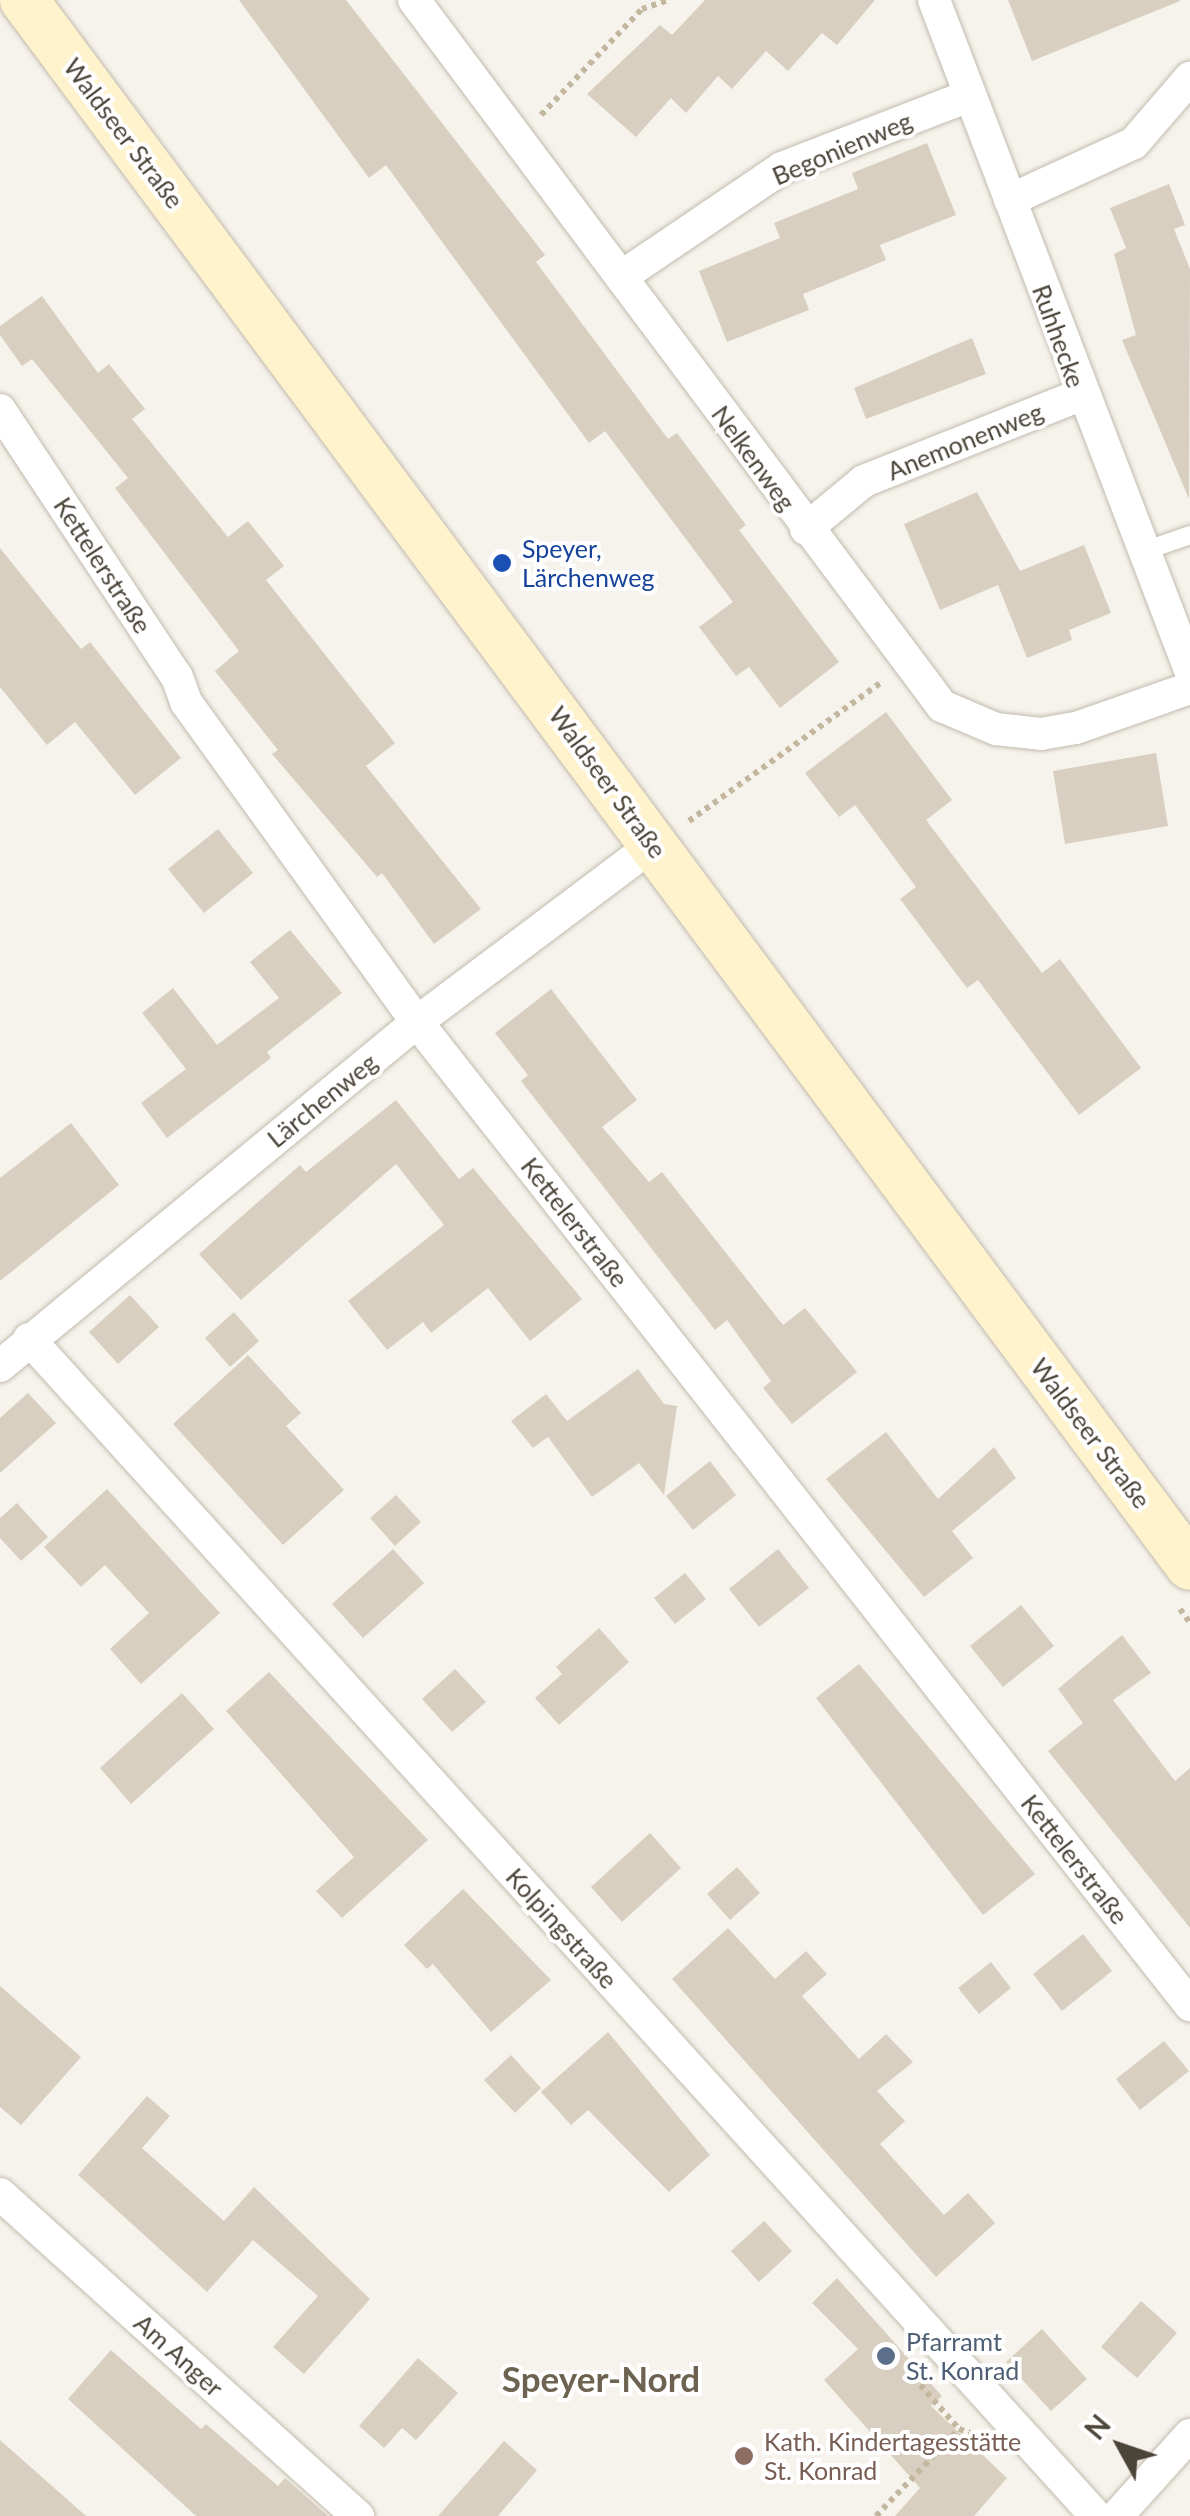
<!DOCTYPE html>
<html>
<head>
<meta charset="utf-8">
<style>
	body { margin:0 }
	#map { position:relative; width:1190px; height:2516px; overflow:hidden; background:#f6f3ec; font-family:Lato,sans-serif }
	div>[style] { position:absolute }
	.building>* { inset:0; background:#d8cfc1 }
	.path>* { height:6px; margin-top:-3px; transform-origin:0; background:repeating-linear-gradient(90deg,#c4b79f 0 5px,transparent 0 10px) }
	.roads { filter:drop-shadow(0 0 2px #c2bbae) drop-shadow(0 0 2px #c2bbae) }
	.lane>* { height:18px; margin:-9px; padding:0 9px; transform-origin:9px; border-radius:9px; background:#fff }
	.street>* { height:32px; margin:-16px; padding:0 16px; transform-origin:16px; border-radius:16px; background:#fff }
	.secondary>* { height:48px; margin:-24px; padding:0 24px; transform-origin:24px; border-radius:24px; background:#fff3cd }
	.dots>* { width:28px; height:28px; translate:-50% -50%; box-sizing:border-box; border:5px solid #fff; border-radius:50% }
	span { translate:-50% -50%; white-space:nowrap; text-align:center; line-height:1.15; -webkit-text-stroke:8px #fff; paint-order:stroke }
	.street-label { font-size:25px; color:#4b4439 }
	.transit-label { font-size:25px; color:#164399 }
	.left { translate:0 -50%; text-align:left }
	.service-label { font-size:25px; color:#4e5e75 }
	.education-label { font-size:25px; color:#785e54 }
	.district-label { font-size:35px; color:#6e6250; font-weight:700 }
	.north { position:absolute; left:1070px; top:2396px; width:100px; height:100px; -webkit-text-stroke:8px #fff; paint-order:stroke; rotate:310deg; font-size:28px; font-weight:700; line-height:40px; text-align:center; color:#4b4439 }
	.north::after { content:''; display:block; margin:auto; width:35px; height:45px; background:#4b4439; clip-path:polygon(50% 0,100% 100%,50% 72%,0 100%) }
</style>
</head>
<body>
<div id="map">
	<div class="building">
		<i style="clip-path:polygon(239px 0,346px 0,545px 255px,536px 262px,668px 439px,677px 433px,746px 525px,739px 530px,839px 662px,780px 708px,749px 667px,736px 676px,699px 627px,733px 602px,605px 431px,589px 443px,386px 165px,369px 178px)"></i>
		<i style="clip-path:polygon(705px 0,875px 0,837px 45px,822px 33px,788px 71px,766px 51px,732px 89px,718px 76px,686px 113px,671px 98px,636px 137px,587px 94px,660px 25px,672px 35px)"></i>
		<i style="clip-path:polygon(1008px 0,1180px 0,1180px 1px,1032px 61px)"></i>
		<i style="clip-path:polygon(927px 143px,956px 215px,880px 245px,886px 260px,803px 294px,809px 310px,727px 342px,699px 271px,780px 238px,774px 223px,858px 189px,852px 173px)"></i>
		<i style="clip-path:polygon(1169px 184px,1185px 225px,1174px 229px,1190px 269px,1189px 499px,1122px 340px,1136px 335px,1114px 254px,1126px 248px,1110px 208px)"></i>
		<i style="clip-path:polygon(42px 296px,98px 373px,109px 364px,145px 409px,132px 419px,228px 537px,248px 521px,284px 566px,266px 580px,395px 743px,366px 766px,481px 909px,434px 944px,382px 873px,377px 877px,272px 754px,278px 750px,215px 671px,239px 651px,115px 488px,128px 478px,32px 359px,22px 366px,0 335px,0 326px)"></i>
		<i style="clip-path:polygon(972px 338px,986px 374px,866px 419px,854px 388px)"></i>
		<i style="clip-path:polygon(977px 492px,1020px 571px,1084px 545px,1111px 613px,1069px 630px,1072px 640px,1027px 658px,998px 585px,940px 610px,904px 524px)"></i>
		<i style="clip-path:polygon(0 548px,81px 649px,90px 642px,181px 758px,135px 795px,75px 722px,47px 745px,0 687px)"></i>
		<i style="clip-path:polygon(886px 712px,952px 800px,926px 820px,1042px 973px,1060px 959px,1141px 1068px,1079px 1115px,978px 980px,967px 988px,900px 899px,916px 887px,855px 805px,839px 817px,805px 773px)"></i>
		<i style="clip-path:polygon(1156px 753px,1168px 826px,1065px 844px,1053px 771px)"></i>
		<i style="clip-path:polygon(218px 829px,253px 873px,204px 913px,168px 869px)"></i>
		<i style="clip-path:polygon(290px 930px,342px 993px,267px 1052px,271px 1058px,167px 1138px,141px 1103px,186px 1069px,142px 1013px,173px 988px,217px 1045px,279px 998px,250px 962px)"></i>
		<i style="clip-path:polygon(551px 989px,637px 1100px,602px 1127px,649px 1182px,662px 1172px,783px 1325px,805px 1308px,857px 1372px,792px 1424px,763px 1388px,771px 1381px,727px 1320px,715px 1330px,521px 1081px,528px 1075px,495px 1033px)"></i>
		<i style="clip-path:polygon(396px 1100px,459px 1179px,473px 1168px,582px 1299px,530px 1341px,488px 1288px,431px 1333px,423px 1322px,387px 1350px,348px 1301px,444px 1225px,396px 1164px,241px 1300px,199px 1254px,300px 1165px,306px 1172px)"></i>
		<i style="clip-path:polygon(71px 1123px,119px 1185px,0 1281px,0 1178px)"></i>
		<i style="clip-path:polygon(130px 1295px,159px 1327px,118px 1364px,89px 1332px)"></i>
		<i style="clip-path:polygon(234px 1312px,259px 1341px,230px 1367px,205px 1338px)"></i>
		<i style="clip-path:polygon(248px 1355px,301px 1413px,286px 1426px,344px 1490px,283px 1545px,173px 1424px)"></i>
		<i style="clip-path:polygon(638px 1369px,664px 1404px,677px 1406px,664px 1495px,639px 1463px,592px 1497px,548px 1437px,533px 1448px,511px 1421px,546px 1394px,567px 1421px)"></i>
		<i style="clip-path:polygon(28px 1393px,56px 1423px,0 1473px,0 1418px)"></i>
		<i style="clip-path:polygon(886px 1432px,938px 1499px,994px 1447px,1016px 1478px,952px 1531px,973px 1558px,924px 1597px,826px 1479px)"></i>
		<i style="clip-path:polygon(710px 1461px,736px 1495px,693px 1530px,666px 1496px)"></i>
		<i style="clip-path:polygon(107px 1489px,220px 1613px,141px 1684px,110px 1649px,149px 1613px,105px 1565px,81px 1587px,44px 1547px)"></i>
		<i style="clip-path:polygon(396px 1495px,421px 1522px,395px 1546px,370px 1518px)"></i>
		<i style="clip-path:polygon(17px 1503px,48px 1537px,21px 1561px,0 1538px,0 1518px)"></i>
		<i style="clip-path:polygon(393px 1549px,424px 1583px,363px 1638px,332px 1604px)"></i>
		<i style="clip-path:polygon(778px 1549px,809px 1588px,759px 1627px,729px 1589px)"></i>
		<i style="clip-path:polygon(685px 1573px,706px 1599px,675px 1624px,654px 1598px)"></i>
		<i style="clip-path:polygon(1021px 1605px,1054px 1646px,1003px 1687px,970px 1646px)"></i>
		<i style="clip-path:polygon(599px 1628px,629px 1662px,559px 1725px,535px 1698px,562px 1674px,556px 1667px)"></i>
		<i style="clip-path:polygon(1122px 1635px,1151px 1673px,1113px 1700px,1175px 1781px,1190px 1768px,1190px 1928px,1048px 1751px,1083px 1723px,1058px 1689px)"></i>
		<i style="clip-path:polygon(859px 1664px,1035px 1874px,983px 1915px,816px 1698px)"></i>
		<i style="clip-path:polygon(455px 1669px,486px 1702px,452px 1732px,422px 1699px)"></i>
		<i style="clip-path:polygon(269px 1672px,428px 1840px,342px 1918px,316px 1891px,354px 1857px,226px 1711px)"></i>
		<i style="clip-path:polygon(182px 1693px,214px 1729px,131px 1804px,100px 1768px)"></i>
		<i style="clip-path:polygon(650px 1833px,681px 1868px,622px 1922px,591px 1887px)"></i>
		<i style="clip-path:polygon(737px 1867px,760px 1893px,730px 1920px,707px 1894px)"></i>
		<i style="clip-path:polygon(463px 1889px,551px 1980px,491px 2032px,433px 1964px,427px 1969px,404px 1945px)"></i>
		<i style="clip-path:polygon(728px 1928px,775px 1979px,806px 1951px,827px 1974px,802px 1996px,859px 2059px,886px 2034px,913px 2062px,877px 2091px,905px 2121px,880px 2144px,944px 2215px,968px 2193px,995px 2223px,936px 2277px,672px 1979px)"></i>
		<i style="clip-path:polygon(1083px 1934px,1112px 1971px,1062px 2011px,1033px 1974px)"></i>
		<i style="clip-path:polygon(991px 1962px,1011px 1988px,979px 2014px,958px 1988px)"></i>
		<i style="clip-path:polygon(0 1986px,81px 2057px,21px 2125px,0 2107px)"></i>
		<i style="clip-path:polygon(608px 2032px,710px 2155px,669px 2192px,588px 2110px,571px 2125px,541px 2092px)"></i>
		<i style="clip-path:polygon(1164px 2041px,1189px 2071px,1140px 2110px,1116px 2079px)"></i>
		<i style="clip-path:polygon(511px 2055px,541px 2088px,515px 2113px,484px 2080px)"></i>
		<i style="clip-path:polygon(147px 2096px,170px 2116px,142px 2148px,224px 2221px,254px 2187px,370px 2299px,304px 2374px,273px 2347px,318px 2296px,253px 2240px,207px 2292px,78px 2175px)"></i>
		<i style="clip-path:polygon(764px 2221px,792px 2251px,759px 2282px,731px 2251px)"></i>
		<i style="clip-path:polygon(837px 2278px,942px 2396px,931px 2406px,1007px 2478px,974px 2516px,895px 2516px,920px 2488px,824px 2380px,858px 2349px,812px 2303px)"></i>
		<i style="clip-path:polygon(1141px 2301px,1177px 2333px,1137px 2378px,1101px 2347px)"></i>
		<i style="clip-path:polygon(1042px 2329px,1087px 2379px,1051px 2411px,1006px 2362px)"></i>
		<i style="clip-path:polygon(111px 2350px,201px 2429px,206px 2424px,278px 2486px,285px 2478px,328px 2516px,196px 2516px,68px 2399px)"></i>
		<i style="clip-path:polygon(418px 2358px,458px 2393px,416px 2440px,402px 2428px,384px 2448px,359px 2426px)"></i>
		<i style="clip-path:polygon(0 2440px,86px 2516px,0 2516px)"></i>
		<i style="clip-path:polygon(504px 2441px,537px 2470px,498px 2516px,438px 2516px)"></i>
	</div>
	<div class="path">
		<i style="left:541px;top:115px;width:146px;rotate:-46.4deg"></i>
		<i style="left:642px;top:9px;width:28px;rotate:-19deg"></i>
		<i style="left:689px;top:821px;width:238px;rotate:-35.8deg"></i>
		<i style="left:1180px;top:1609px;width:17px;rotate:54deg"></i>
		<i style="left:907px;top:2370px;width:79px;rotate:48.6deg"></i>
		<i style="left:876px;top:2516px;width:120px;rotate:-46.3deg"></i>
		<i style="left:959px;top:2429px;width:12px;rotate:20deg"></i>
	</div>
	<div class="roads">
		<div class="lane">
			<i style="left:1147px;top:550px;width:46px;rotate:-19.2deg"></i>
		</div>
		<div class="street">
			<i style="left:414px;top:0;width:882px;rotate:53.21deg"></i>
			<i style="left:942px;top:706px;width:59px;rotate:23.1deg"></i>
			<i style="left:996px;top:729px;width:45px;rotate:6.3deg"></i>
			<i style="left:1041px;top:734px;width:36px;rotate:-10deg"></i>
			<i style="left:1076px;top:728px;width:121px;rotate:-19.3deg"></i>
			<i style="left:934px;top:0;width:717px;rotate:69.09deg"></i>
			<i style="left:1010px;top:200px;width:136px;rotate:-24.7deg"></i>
			<i style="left:1134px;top:143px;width:86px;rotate:-49.3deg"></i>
			<i style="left:621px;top:277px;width:194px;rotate:-34.1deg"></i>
			<i style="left:782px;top:168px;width:200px;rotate:-21.1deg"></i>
			<i style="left:0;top:410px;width:320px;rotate:56.5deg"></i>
			<i style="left:177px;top:677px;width:27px;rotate:70deg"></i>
			<i style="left:186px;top:702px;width:395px;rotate:54.2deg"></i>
			<i style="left:417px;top:1022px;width:1251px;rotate:51.82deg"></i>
			<i style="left:806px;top:529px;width:75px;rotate:-39.6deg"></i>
			<i style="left:864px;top:481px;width:232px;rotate:-21.7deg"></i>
			<i style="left:29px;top:1339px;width:1589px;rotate:47.81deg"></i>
			<i style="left:0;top:1366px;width:541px;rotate:-39.52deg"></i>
			<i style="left:417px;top:1022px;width:295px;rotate:-36.9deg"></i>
			<i style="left:0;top:2194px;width:482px;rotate:42deg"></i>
			<i style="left:1117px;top:2516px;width:109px;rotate:-48deg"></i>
		</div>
		<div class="secondary">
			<i style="left:24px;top:0;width:1952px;rotate:53.33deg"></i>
		</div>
	</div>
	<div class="dots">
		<i style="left:502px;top:563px;background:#1a4fb4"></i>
		<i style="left:886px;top:2356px;background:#5c6f8a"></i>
		<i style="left:744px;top:2456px;background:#8d6e63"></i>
	</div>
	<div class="street-label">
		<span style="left:124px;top:133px;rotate:53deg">Waldseer Straße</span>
		<span style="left:842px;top:148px;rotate:-23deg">Begonienweg</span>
		<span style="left:1059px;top:336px;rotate:70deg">Ruhhecke</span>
		<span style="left:965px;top:441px;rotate:-22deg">Anemonenweg</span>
		<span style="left:754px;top:458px;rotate:54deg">Nelkenweg</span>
		<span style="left:103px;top:565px;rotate:57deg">Kettelerstraße</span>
		<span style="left:608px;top:782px;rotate:54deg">Waldseer Straße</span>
		<span style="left:322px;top:1100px;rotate:-39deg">Lärchenweg</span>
		<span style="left:575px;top:1222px;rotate:52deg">Kettelerstraße</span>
		<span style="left:1091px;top:1433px;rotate:53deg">Waldseer Straße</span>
		<span style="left:1075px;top:1859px;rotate:52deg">Kettelerstraße</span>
		<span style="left:562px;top:1928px;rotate:48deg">Kolpingstraße</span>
		<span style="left:179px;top:2355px;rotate:42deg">Am Anger</span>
	</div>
	<div class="transit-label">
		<span class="left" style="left:522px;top:563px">Speyer,<br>Lärchenweg</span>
	</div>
	<div class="service-label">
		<span class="left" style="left:906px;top:2356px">Pfarramt<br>St. Konrad</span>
	</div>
	<div class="education-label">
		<span class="left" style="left:764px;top:2456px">Kath. Kindertagesstätte<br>St. Konrad</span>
	</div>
	<div class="district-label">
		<span style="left:601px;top:2378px">Speyer-Nord</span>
	</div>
	<div class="north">N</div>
</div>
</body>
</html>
